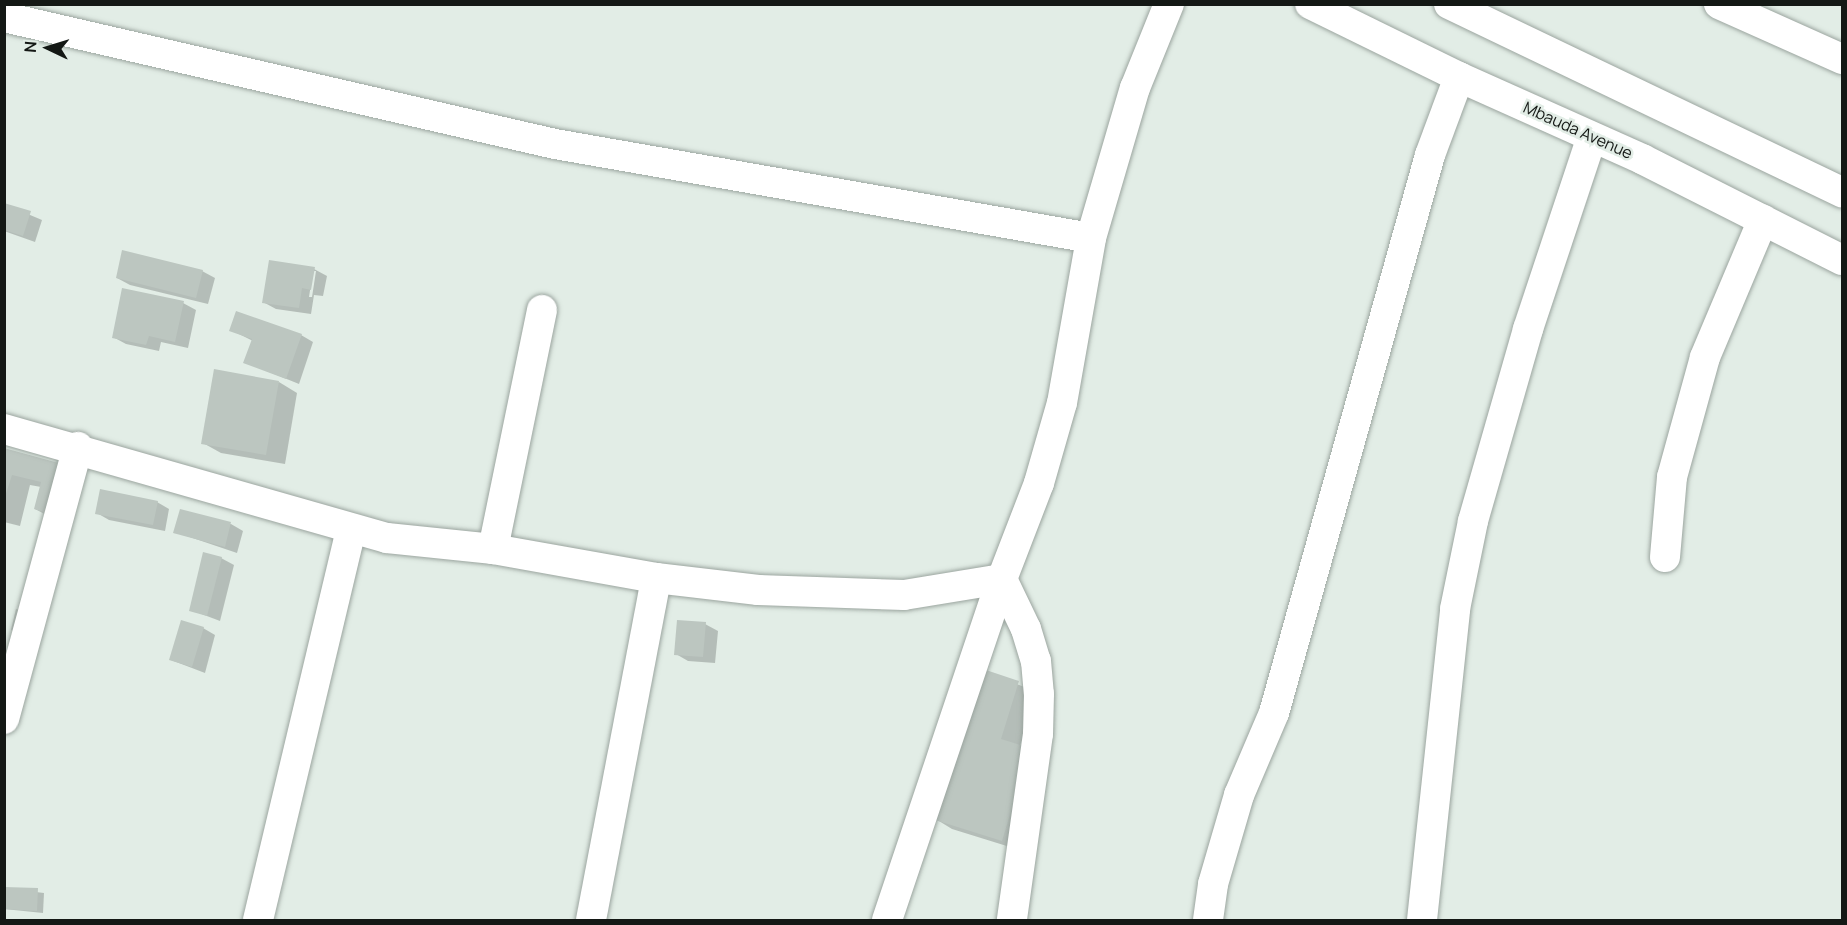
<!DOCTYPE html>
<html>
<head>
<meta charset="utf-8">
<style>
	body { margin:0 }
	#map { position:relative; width:1847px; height:925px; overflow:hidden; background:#e2ede6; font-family:Manrope,sans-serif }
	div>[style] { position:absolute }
	.shadow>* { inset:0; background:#0003 }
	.building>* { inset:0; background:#bcc6c0 }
	.roads { filter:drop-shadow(0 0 2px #9ba59f) drop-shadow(0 0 2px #9ba59f) }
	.minor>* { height:30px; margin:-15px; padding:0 15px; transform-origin:15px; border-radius:15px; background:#fff }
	span { translate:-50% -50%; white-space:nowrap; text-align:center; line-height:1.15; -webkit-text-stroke:5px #e2ede6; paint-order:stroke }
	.street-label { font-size:16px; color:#141815 }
	.frame { position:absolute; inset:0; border:6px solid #141815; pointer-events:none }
	.north { position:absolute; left:18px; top:18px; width:60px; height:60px; -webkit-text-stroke:4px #e2ede6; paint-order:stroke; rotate:274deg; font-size:16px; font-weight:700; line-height:24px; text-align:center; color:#141815 }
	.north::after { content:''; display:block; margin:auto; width:21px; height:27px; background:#141815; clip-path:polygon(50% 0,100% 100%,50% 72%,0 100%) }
</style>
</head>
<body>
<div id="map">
	<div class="shadow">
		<i style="clip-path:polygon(4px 204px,42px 220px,35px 242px,4px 231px)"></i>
		<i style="clip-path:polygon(evenodd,314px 269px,327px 276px,323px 296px,314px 295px,311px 314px,276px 309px,263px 302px,314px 269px,313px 271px,316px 271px,312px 297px,309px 297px,313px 271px)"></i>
		<i style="clip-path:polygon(202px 271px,215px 278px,208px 304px,130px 285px,117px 278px)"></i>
		<i style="clip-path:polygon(183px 303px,196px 310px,188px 348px,161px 342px,159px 351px,126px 344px,113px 337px)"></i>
		<i style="clip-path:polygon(231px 330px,301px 335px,313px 342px,299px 384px,245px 362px,253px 341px)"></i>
		<i style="clip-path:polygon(279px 382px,297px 393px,285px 464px,221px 453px,203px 443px)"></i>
		<i style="clip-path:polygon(4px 450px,66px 466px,54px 519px,35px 509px,41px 487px,30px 485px,20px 526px,4px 522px)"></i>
		<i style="clip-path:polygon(157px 502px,169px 509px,165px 531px,109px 520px,97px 513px)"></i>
		<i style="clip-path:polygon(231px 524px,243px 531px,237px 553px,175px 532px)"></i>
		<i style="clip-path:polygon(221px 558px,234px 565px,220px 621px,191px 610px)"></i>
		<i style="clip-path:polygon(16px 609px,28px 612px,16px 633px,11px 630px)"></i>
		<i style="clip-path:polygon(705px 624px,718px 631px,715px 663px,688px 661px,676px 654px)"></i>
		<i style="clip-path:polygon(203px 628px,215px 635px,205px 673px,171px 660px)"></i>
		<i style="clip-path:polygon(981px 670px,1037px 692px,1020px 746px,1020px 850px,952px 829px,934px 818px)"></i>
		<i style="clip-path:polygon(4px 888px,44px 893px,43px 913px,4px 909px)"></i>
	</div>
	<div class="building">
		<i style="clip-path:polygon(4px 203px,31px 211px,23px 236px,4px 230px)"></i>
		<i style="clip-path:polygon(122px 250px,203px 270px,196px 298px,116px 278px)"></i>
		<i style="clip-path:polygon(269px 260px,315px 267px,311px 290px,302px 288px,299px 308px,262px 303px)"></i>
		<i style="clip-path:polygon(122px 288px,184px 301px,175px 342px,149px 336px,146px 345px,112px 338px)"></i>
		<i style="clip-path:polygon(236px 311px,302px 334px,286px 379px,243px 363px,252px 339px,229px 331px)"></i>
		<i style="clip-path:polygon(214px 369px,279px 381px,266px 455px,201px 444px)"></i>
		<i style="clip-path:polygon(4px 448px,66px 465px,54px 515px,34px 509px,41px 482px,12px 475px,4px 500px)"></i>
		<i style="clip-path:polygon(100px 489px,158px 501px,153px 525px,95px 514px)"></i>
		<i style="clip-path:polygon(180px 509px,231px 522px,225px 547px,173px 533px)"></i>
		<i style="clip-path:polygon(203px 552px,222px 557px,207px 616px,189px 611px)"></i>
		<i style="clip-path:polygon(181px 620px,204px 627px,192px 667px,169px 660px)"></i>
		<i style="clip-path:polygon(677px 620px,706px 622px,703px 657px,674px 655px)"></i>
		<i style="clip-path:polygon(980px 668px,1019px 681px,1001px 739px,1030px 748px,1002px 841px,932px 819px)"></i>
		<i style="clip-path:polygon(4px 887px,38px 888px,37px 911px,4px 909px)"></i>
	</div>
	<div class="roads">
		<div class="minor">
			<i style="left:1310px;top:4px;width:166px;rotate:26.1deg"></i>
			<i style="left:1459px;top:77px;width:201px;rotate:24.1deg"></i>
			<i style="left:1642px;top:159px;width:224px;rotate:26.8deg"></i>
			<i style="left:1449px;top:4px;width:436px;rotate:25.6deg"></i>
			<i style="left:1719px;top:4px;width:135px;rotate:24.1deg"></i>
			<i style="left:4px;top:17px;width:565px;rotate:12.98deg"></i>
			<i style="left:555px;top:144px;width:544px;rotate:9.95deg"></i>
			<i style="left:4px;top:429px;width:398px;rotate:15.9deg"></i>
			<i style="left:387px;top:538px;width:107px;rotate:5.9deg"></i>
			<i style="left:493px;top:549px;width:166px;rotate:10.1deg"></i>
			<i style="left:656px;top:578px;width:103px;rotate:6.7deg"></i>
			<i style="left:758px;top:590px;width:146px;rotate:2deg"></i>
			<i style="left:904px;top:595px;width:99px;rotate:-9.3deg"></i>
			<i style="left:1002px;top:579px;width:55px;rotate:64.4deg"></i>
			<i style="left:1026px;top:629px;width:34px;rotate:73deg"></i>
			<i style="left:1036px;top:661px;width:33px;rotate:85deg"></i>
			<i style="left:1039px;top:694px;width:40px;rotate:91.4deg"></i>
			<i style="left:1038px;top:734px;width:188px;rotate:98deg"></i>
			<i style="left:493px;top:549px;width:244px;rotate:-78.4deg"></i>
			<i style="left:1665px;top:557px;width:80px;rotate:-85deg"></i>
			<i style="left:1672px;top:477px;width:124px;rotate:-74.6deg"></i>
			<i style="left:1705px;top:357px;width:149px;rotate:-67.1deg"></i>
			<i style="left:4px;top:719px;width:282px;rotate:-74.8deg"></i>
			<i style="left:258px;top:920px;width:402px;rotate:-76.6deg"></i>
			<i style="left:591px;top:920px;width:348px;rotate:-79.2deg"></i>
			<i style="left:887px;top:920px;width:360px;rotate:-71.4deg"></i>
			<i style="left:1002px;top:579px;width:103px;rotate:-68.9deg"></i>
			<i style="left:1039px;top:483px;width:83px;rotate:-74deg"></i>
			<i style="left:1062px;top:403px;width:168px;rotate:-80deg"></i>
			<i style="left:1091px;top:238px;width:156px;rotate:-73.7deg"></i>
			<i style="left:1135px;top:88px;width:91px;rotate:-68deg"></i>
			<i style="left:1208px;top:920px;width:36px;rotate:-82deg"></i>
			<i style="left:1213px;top:884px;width:93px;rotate:-73.7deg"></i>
			<i style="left:1239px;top:795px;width:89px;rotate:-66.9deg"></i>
			<i style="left:1274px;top:713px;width:579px;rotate:-74.38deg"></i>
			<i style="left:1430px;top:155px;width:83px;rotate:-69.6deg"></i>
			<i style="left:1422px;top:920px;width:313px;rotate:-83.9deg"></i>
			<i style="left:1455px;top:609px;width:90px;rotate:-78.4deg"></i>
			<i style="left:1473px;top:521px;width:200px;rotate:-74deg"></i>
			<i style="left:1528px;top:329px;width:202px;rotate:-71.6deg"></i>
		</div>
	</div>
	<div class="street-label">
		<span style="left:1578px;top:130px;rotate:24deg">Mbauda Avenue</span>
	</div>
	<div class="frame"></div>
	<div class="north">N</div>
</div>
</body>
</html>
